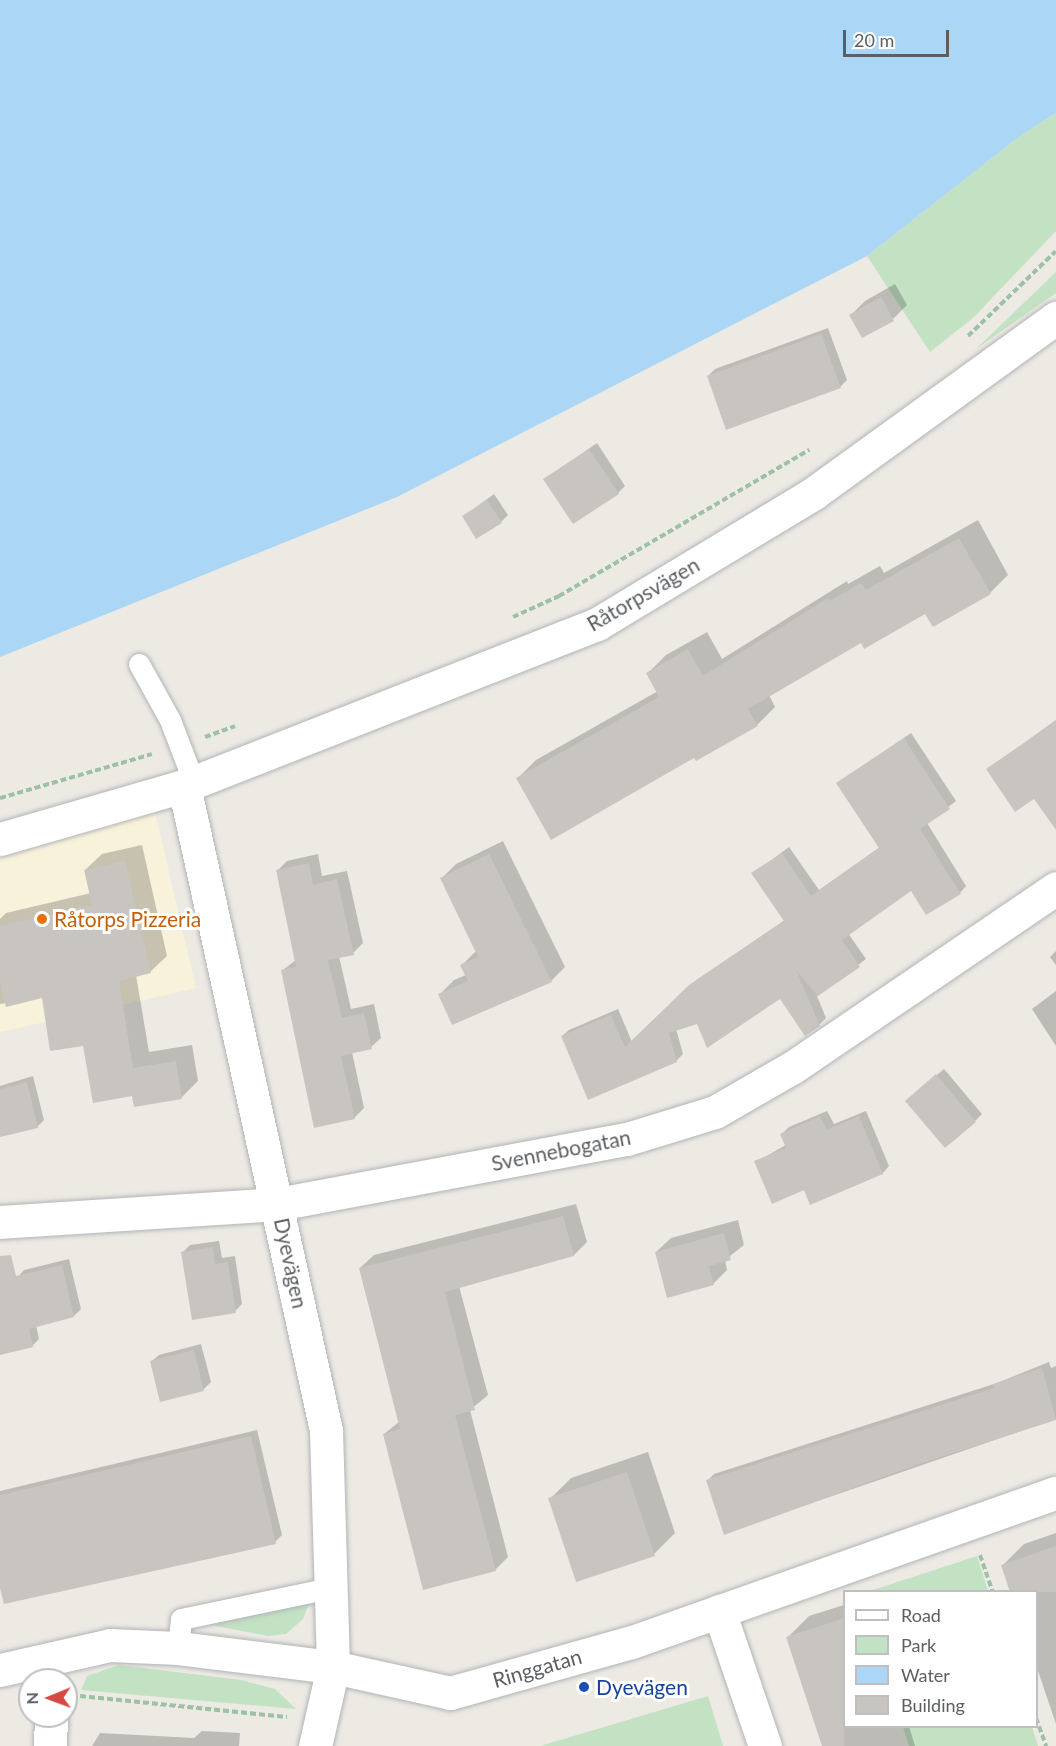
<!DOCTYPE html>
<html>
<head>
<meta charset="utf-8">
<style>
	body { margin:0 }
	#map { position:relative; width:1056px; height:1746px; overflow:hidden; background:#eceae3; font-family:Lato,sans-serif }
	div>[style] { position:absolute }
	.commercial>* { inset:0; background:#f9f2db }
	.green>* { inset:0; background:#c3e1c3 }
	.water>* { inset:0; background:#abd6f5 }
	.shadow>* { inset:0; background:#0003 }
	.building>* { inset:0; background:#c8c5c0 }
	.path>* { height:4px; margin-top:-2px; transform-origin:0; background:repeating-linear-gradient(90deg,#9cc1a6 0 6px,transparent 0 9px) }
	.roads { filter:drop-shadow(0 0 2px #b1b4b7) drop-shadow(0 0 2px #b1b4b7) }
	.service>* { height:21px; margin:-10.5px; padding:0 10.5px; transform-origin:10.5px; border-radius:10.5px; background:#fff }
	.minor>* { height:33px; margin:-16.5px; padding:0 16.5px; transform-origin:16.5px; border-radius:16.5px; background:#fff }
	.tertiary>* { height:33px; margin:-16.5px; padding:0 16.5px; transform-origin:16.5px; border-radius:16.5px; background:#fff }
	.dots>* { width:16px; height:16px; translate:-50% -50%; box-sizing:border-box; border:3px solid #fff; border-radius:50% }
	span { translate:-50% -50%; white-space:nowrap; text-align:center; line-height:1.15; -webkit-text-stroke:6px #fff; paint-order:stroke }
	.street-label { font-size:21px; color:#5c5f62 }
	.food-label { font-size:21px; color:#c56008 }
	.left { translate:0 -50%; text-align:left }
	.transit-label { font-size:21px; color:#164399 }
	.legend { position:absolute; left:843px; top:1590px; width:195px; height:138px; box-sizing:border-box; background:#fff; border:2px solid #bebfc0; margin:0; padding:8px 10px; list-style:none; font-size:18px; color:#5c5f62 }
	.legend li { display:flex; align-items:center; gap:12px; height:30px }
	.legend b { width:30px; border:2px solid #bebfc0 }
	.north { position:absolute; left:18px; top:1668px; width:60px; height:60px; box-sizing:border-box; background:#fff; border:2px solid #bebfc0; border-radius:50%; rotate:269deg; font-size:16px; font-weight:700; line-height:24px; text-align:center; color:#5c5f62 }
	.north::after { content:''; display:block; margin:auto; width:21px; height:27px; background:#d54941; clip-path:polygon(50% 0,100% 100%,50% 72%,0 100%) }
	.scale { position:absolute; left:843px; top:30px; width:106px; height:27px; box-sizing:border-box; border:3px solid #5c5f62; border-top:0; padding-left:8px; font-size:18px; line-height:21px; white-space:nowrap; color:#5c5f62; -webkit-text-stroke:4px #fff; paint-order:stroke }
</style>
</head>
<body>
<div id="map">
	<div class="commercial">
		<i style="clip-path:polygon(155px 812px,196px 988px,0 1032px,0 858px)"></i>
	</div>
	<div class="green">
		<i style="clip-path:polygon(1056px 113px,1056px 231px,973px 318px,930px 352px,867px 256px,1020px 136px)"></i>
		<i style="clip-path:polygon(1056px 272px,1056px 293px,976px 349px)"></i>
		<i style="clip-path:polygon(977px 1556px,988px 1591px,870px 1591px)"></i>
		<i style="clip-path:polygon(311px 1599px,303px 1619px,286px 1634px,268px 1636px,206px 1624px)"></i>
		<i style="clip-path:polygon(119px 1665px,241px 1680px,275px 1689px,296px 1709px,81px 1690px,87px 1676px)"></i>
		<i style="clip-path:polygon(708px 1696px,723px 1746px,540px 1746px)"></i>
		<i style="clip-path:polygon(903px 1727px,1032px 1727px,1038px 1746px,909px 1746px)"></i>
	</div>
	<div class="water">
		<i style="clip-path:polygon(0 0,1056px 0,1056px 113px,1020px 136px,867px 256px,397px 497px,0 657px)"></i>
	</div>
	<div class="shadow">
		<i style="clip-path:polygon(895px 284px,907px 305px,893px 319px,851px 315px,865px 301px)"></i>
		<i style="clip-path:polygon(828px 328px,847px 380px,840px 387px,708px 376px,715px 369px)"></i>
		<i style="clip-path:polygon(597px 443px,625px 486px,618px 493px,545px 479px)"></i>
		<i style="clip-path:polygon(494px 494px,508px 515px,501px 522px,464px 516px)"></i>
		<i style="clip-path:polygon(978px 520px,1008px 575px,990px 593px,926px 612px,862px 641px,769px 695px,775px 707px,757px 725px,694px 756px,518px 778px,536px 760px,658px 691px,648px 673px,666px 655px,707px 632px,722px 659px,847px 581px,848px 584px,880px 566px,884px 573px)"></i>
		<i style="clip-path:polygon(1056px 720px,1056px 801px,1034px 797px,988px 769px)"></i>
		<i style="clip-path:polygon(911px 733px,956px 801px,927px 823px,966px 886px,960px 893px,912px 889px,848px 933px,866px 959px,817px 996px,826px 1018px,819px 1025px,781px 997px,676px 1029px,683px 1054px,676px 1061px,562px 1036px,569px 1030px,618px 1009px,632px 1042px,698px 979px,785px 920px,753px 874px,789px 847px,819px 890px,880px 847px,838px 783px)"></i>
		<i style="clip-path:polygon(503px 841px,565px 967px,551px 981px,440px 994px,454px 980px,466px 975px,462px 965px,477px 950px,442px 878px,456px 864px)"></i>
		<i style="clip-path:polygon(142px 845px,167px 956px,150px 972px,136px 975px,149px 1052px,192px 1045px,198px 1081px,181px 1098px,133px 1094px,43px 997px,0 1004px,0 919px,6px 913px,91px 893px,85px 870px,102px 854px)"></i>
		<i style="clip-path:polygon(318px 854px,322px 876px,347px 871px,363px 943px,353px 953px,339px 956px,351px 1009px,374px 1004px,381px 1038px,371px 1047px,352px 1052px,364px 1108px,355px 1117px,315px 1126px,283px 970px,296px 960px,277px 871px,287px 861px)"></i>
		<i style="clip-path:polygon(1056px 951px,1056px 965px,1050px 957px)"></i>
		<i style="clip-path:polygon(1056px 991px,1056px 1046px,1032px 1009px)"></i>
		<i style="clip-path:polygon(944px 1069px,982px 1114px,975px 1121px,914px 1094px)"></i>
		<i style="clip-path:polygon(33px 1076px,44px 1120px,37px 1127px,0 1136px,0 1086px)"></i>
		<i style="clip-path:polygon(827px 1111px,834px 1124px,866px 1111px,889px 1166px,883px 1173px,811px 1203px,805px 1188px,756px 1162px,786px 1145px,782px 1134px,789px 1127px)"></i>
		<i style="clip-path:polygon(576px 1204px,587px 1242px,574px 1255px,459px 1286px,488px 1395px,470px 1410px,508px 1557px,495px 1570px,384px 1434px,400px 1421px,360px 1268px,374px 1255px)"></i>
		<i style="clip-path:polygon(738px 1220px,744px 1245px,725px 1260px,727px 1270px,713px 1284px,656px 1252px,671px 1238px)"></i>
		<i style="clip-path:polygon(219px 1241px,222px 1258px,235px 1256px,242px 1304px,235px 1311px,183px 1252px,190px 1245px)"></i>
		<i style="clip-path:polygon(69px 1259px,81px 1309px,74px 1316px,36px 1325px,39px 1339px,32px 1346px,0 1337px,0 1299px,18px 1277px,24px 1270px)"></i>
		<i style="clip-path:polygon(201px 1344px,211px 1382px,204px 1389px,161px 1400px,152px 1361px,159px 1355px)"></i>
		<i style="clip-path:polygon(1049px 1362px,1051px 1368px,1056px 1366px,1056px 1419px,725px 1533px,708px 1480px,714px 1474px,997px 1383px)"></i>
		<i style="clip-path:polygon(257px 1430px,282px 1535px,275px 1542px,0 1581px,0 1491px)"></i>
		<i style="clip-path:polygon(648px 1452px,675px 1533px,654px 1554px,550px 1499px,571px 1478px)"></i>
		<i style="clip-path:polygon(1056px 1533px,1056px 1724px,1036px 1665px,1036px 1592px,1003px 1565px,1024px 1544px)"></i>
		<i style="clip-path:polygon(844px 1605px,844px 1726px,909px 1726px,915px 1746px,823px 1746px,788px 1637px,809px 1616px)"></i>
		<i style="clip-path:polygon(202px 1731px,240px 1733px,239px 1746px,92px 1746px,100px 1733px,194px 1738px)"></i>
	</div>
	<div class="building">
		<i style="clip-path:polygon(881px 297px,894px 321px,862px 338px,849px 315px)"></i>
		<i style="clip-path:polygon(821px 334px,841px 388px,726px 430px,707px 376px)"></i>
		<i style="clip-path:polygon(589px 449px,619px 494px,573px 524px,543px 479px)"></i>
		<i style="clip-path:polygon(487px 500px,502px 523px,476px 539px,462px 516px)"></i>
		<i style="clip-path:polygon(959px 538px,991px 594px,933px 627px,925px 614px,864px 649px,861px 643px,748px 709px,758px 726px,696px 761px,694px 758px,551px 840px,516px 778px,659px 697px,646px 673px,688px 649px,703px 676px,828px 598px,830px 601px,861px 583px,866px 590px)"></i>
		<i style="clip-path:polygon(1056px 721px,1056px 830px,1034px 799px,1015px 812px,986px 769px)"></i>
		<i style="clip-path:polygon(904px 738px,950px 809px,920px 829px,961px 894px,926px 915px,911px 891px,842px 940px,860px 967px,818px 996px,796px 970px,820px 1026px,805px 1036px,780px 999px,707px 1048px,697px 1024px,669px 1033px,677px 1062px,588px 1100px,561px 1036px,611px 1015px,625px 1047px,689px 985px,784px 921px,751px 873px,782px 853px,811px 896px,879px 848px,836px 783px)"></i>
		<i style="clip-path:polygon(489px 854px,552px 982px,452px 1025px,438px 994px,468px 981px,460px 965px,478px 957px,440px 878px)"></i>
		<i style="clip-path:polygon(125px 861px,151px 973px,119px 981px,133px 1068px,176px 1061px,182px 1099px,134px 1107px,132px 1096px,93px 1103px,83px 1046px,50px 1051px,42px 998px,6px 1007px,0 981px,0 926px,92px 905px,84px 870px)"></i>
		<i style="clip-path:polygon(309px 863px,313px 885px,337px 879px,354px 955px,328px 960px,342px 1018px,364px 1013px,372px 1049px,341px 1056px,355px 1119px,314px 1128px,281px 970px,296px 967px,276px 870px)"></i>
		<i style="clip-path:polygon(936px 1074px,976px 1122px,945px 1148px,905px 1101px)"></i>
		<i style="clip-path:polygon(27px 1082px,38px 1128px,0 1137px,0 1089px)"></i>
		<i style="clip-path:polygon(820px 1116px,827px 1130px,859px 1116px,883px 1174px,810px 1205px,804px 1190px,772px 1204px,754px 1161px,786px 1148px,780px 1134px)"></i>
		<i style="clip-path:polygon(563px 1216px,574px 1256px,445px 1292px,475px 1410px,455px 1415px,496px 1571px,423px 1590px,383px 1434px,400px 1429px,359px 1268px)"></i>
		<i style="clip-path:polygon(724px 1233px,731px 1260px,709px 1266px,714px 1285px,667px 1298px,655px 1252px)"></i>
		<i style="clip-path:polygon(213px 1247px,215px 1264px,228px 1262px,236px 1313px,192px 1320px,181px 1252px)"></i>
		<i style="clip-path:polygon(11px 1255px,16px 1276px,62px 1265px,74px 1317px,29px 1329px,33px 1347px,0 1355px,0 1256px)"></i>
		<i style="clip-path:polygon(194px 1350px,204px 1391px,160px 1402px,150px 1361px)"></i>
		<i style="clip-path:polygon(1042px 1368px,1056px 1420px,916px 1465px,724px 1535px,706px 1480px,994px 1388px,993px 1384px)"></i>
		<i style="clip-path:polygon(251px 1436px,276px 1544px,4px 1604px,0 1588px,0 1495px)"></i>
		<i style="clip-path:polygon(627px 1472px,655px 1556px,576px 1582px,548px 1498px)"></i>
		<i style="clip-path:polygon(1056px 1546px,1056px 1592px,1010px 1592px,1001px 1565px)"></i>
		<i style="clip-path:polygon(844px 1618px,844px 1746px,822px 1746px,786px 1637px)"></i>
	</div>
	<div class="path">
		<i style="left:968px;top:336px;width:122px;rotate:-44deg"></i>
		<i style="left:513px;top:617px;width:51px;rotate:-24.5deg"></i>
		<i style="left:559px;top:596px;width:290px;rotate:-30.3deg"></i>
		<i style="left:205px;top:737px;width:32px;rotate:-20deg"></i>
		<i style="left:0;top:798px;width:158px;rotate:-16.1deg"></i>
		<i style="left:980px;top:1555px;width:39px;rotate:71deg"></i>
		<i style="left:80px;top:1696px;width:208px;rotate:5.8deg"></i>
		<i style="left:1036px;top:1718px;width:30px;rotate:70deg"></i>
	</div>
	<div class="roads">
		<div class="service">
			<i style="left:139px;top:664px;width:64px;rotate:61deg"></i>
			<i style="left:170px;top:720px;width:67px;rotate:69.1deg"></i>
			<i style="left:178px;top:1648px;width:29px;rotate:-84deg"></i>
			<i style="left:181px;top:1619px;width:152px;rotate:-11.8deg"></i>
		</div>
		<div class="minor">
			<i style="left:184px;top:786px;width:659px;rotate:77.57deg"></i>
			<i style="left:326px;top:1430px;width:237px;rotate:88.3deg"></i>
			<i style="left:333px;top:1667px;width:81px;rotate:102.8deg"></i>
			<i style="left:0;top:1222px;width:279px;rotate:-3.7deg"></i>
			<i style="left:278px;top:1204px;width:355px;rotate:-10.6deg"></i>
			<i style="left:627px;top:1139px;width:92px;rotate:-17.1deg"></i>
			<i style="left:715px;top:1112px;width:90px;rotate:-30deg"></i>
			<i style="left:793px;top:1067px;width:318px;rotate:-34.2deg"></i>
			<i style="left:719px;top:1611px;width:143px;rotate:71.2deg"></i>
			<i style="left:0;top:1670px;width:113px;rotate:-12.8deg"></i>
			<i style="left:110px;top:1645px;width:68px;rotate:2.5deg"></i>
			<i style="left:178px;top:1648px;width:156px;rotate:7deg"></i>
			<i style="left:333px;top:1667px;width:120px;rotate:12.5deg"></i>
			<i style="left:450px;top:1693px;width:189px;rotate:-15.7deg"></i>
			<i style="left:632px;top:1642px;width:449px;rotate:-19.4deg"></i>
			<i style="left:50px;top:1746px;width:30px;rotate:-88deg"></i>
		</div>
		<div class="tertiary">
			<i style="left:0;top:839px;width:191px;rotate:-16.1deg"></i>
			<i style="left:184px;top:786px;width:444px;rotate:-21.4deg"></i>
			<i style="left:597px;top:624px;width:253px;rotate:-31.1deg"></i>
			<i style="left:814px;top:493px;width:299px;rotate:-35.9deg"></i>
		</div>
	</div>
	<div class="dots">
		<i style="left:42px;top:919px;background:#e8710a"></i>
		<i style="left:584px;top:1687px;background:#1a4fb4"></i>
	</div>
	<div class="street-label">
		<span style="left:643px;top:594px;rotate:-30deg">Råtorpsvägen</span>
		<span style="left:561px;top:1150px;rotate:-11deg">Svennebogatan</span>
		<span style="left:291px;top:1263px;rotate:78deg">Dyevägen</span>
		<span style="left:537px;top:1668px;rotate:-16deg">Ringgatan</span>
	</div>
	<div class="food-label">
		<span class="left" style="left:54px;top:919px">Råtorps Pizzeria</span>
	</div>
	<div class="transit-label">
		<span class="left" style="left:596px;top:1687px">Dyevägen</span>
	</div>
	<ul class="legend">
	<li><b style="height:8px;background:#fff"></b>Road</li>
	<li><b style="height:16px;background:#c3e1c3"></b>Park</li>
	<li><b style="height:16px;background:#abd6f5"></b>Water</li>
	<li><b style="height:16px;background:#c8c5c0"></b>Building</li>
	</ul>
	<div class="north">N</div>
	<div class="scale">20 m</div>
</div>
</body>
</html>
